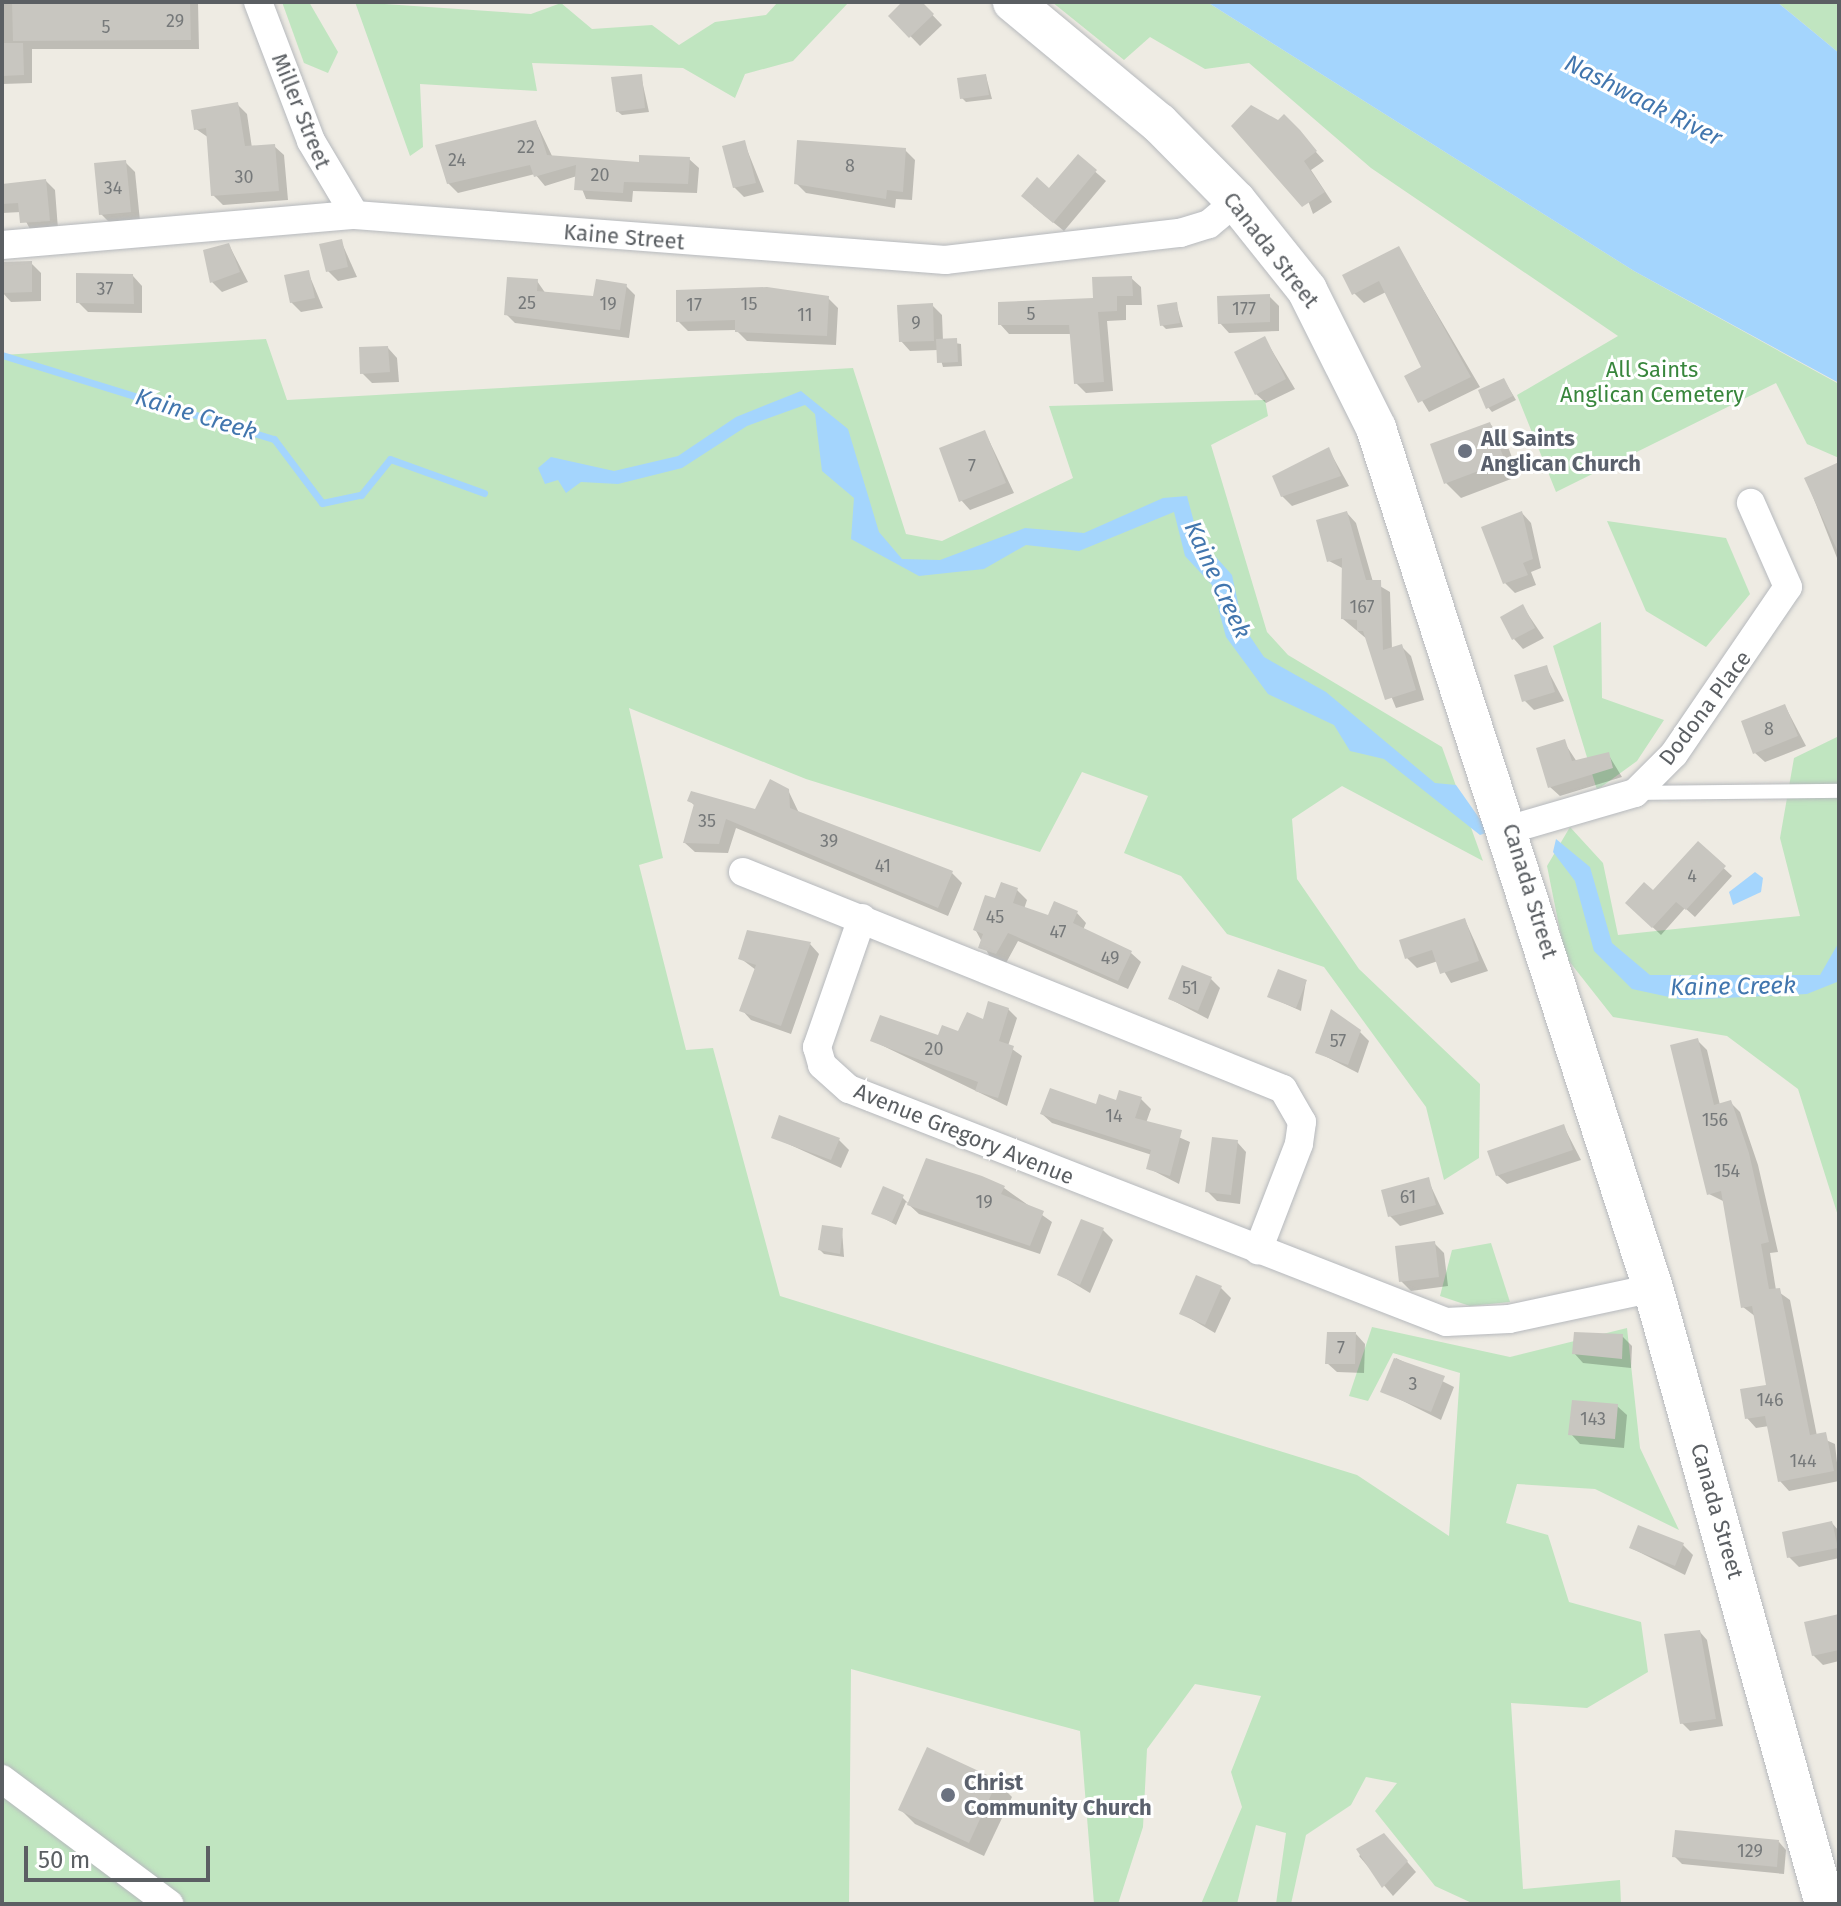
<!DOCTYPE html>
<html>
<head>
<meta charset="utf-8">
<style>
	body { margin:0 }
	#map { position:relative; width:1841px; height:1906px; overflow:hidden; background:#eeebe3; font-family:"Fira Sans",sans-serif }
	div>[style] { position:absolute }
	.green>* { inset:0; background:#c0e5c0 }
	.water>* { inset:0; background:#a4d5fd }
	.shadow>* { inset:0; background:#0003 }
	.stream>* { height:7px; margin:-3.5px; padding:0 3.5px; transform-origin:3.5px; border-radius:3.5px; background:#a4d5fd }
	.building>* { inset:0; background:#c8c6c0 }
	.roads { filter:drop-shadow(0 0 2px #b6b9bd) drop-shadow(0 0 2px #b6b9bd) }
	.lane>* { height:14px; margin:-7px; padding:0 7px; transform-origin:7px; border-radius:7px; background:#fff }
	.street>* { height:28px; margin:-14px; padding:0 14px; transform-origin:14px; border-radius:14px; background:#fff }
	.secondary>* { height:40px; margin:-20px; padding:0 20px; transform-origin:20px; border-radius:20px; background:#fff }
	.dots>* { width:22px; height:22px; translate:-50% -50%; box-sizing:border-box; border:4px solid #fff; border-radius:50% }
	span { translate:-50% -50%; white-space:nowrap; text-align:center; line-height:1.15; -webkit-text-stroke:6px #fff; paint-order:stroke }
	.number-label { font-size:18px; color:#76797a }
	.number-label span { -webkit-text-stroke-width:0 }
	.street-label { font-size:22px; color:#5b5f63 }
	.park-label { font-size:22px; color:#38863c }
	.worship-label { font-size:22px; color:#5b616d; font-weight:700 }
	.left { translate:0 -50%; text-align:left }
	.water-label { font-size:24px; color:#4276ae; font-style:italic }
	.frame { position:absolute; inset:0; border:4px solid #5b5f63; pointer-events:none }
	.scale { position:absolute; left:24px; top:1846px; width:186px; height:36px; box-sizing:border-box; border:4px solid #5b5f63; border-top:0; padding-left:10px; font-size:24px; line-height:28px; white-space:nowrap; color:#5b5f63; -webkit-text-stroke:6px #fff; paint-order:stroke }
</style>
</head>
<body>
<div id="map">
	<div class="green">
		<i style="clip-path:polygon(282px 2px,309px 2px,338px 52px,328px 73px,304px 63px)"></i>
		<i style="clip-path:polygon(355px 2px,531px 14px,561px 3px,592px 29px,652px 25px,679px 45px,715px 22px,766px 15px,778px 2px,849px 2px,793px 61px,745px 74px,735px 98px,683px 68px,532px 63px,537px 91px,420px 84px,423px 147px,410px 156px)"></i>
		<i style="clip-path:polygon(1052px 2px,1207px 2px,1634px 271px,1839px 384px,1839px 458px,1807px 444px,1776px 383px,1556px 492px,1517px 395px,1618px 336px,1371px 168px,1249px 63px,1205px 69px,1150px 37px,1124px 60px)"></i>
		<i style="clip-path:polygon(1777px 2px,1839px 2px,1839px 53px)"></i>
		<i style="clip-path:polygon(266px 339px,287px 400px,853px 368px,906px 534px,942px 541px,1073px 478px,1049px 406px,1265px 400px,1268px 416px,1211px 445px,1267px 632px,1288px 655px,1442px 747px,1483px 861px,1342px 786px,1292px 819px,1297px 879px,1359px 969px,1480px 1084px,1479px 1158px,1444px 1180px,1426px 1107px,1324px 967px,1227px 934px,1181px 876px,1124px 853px,1148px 796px,1082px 772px,1040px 852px,806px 779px,629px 708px,663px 858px,639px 865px,686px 1050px,713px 1048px,780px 1296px,1357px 1475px,1449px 1536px,1460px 1373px,1393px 1353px,1368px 1401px,1349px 1396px,1372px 1327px,1510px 1357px,1627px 1328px,1640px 1448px,1679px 1530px,1595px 1489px,1517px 1484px,1506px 1523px,1548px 1535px,1569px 1602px,1641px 1622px,1648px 1672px,1587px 1708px,1511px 1703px,1523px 1889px,1620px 1880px,1621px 1904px,1474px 1904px,1435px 1886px,1375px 1811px,1397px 1783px,1366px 1777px,1351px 1805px,1306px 1835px,1291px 1904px,1276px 1904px,1286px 1833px,1256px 1825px,1237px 1904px,1201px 1904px,1242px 1807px,1231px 1772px,1261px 1696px,1195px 1684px,1147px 1749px,1143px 1827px,1118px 1904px,1094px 1904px,1080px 1731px,851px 1669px,849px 1904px,2px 1904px,2px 355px)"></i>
		<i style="clip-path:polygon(1607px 521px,1726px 538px,1750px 594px,1706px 647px,1646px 611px)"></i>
		<i style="clip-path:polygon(1601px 622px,1602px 698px,1664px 720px,1637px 761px,1597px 790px,1553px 646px)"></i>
		<i style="clip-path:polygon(1839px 736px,1839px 1219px,1798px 1089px,1727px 1036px,1613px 1017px,1565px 956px,1547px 866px,1570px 827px,1603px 863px,1618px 935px,1800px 916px,1780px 838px,1794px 758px)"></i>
		<i style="clip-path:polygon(1491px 1243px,1510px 1302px,1470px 1306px,1440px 1296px,1452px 1250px)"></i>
	</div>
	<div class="water">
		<i style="clip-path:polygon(1207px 2px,1777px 2px,1839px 53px,1839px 383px,1634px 271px)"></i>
		<i style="clip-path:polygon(801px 391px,848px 429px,879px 532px,902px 559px,940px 560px,1025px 528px,1084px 533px,1163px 498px,1187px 496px,1198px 537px,1232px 575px,1243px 626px,1264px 657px,1326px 692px,1435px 783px,1456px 785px,1489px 832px,1480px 835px,1384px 759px,1350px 751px,1334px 725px,1268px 694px,1226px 637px,1212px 585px,1185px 556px,1174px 512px,1079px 551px,1026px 545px,984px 569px,919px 576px,851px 539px,854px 498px,822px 471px,815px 414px,805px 405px,747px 426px,682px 468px,618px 484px,581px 482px,566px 493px,558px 480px,545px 484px,538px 468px,551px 457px,614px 471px,678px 456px,736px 417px)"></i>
		<i style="clip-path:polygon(1556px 839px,1590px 867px,1612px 943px,1650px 975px,1820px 975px,1839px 942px,1837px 982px,1807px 994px,1683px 1000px,1632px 989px,1594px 951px,1575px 881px,1553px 852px)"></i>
		<i style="clip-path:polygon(1755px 872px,1763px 878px,1761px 892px,1733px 905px,1729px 892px)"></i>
	</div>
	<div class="shadow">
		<i style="clip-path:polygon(2px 2px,198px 2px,199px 49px,32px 49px,32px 83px,3px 84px)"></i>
		<i style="clip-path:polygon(905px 2px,920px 2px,942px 25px,920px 46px,891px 16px)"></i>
		<i style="clip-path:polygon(641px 76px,649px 112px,622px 115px,617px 111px)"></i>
		<i style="clip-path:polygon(986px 76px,992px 99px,966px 102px,962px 98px)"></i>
		<i style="clip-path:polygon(237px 104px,247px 114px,252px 148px,274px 146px,284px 155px,288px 200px,223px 205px,213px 195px,209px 138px,196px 129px)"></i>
		<i style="clip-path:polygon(536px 122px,553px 158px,641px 164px,689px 159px,699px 168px,697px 193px,633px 191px,632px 202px,586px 199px,577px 176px,545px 186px,535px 174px,458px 193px,448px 183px)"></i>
		<i style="clip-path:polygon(1279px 122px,1292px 125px,1324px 161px,1311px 170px,1332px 202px,1313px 214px)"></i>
		<i style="clip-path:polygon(744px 142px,764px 192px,744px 197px,734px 187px)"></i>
		<i style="clip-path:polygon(905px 150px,915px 160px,912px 200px,896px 199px,895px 208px,806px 193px,796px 183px)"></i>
		<i style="clip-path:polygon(1078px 157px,1106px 181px,1064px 231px,1033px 206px)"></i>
		<i style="clip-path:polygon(125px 162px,135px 172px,140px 221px,111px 224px,101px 214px)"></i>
		<i style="clip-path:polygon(2px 169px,4px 186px,46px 181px,55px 190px,58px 229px,31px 231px,21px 212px,2px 213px)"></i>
		<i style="clip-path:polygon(341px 241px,357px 277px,338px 281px,328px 271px)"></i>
		<i style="clip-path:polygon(229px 245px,248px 282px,222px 292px,212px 282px)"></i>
		<i style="clip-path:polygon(1399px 249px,1480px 387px,1429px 412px,1407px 376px,1424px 368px,1386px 292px,1364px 303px,1354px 293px)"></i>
		<i style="clip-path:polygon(31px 263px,41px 273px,41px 301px,11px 302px,2px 292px,2px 264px)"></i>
		<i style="clip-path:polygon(308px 272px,323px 308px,301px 312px,291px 302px)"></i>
		<i style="clip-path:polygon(133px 276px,142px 286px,142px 313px,88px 312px,78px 302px)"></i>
		<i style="clip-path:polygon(1131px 278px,1141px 287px,1142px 305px,1126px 305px,1126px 320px,1107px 321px,1113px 391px,1086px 393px,1076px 383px,1072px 334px,1009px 334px,1000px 324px,1095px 300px)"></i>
		<i style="clip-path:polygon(537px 281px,546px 294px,595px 299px,626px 286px,635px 295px,629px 338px,515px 323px,506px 314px)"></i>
		<i style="clip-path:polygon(1269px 296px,1279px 306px,1279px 331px,1229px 333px,1220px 323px)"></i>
		<i style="clip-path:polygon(828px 298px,838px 308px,836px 345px,747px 341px,736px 330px,688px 331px,678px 321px)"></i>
		<i style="clip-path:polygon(1176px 304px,1183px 327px,1166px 329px,1162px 325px)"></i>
		<i style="clip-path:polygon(932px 305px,942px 315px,943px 341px,961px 344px,962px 366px,943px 367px,938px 350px,910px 351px,901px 341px)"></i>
		<i style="clip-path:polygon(1265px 339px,1295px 389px,1266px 403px,1256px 394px)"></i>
		<i style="clip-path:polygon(388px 348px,397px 358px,399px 382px,372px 383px,362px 373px)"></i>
		<i style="clip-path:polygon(1504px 380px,1516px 400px,1492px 412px,1488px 407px)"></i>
		<i style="clip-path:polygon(1490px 424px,1505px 439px,1519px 476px,1461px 498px,1446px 483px)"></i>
		<i style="clip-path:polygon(985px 432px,1014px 493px,970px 510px,961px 500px)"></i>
		<i style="clip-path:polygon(1329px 450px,1349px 486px,1292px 506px,1282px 496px)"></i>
		<i style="clip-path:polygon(1839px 464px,1839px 563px,1806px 479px)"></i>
		<i style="clip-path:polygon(1347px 513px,1356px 523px,1373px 582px,1390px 592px,1392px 649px,1401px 646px,1411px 656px,1424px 700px,1396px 708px,1368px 640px,1343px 619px,1344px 569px,1329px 561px)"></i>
		<i style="clip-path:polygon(1522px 513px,1531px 523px,1541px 568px,1531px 572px,1536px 585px,1515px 593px,1505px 583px)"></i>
		<i style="clip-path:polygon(1523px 607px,1544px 638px,1523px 649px,1514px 639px)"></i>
		<i style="clip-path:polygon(1546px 667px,1564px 701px,1534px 710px,1524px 700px)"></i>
		<i style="clip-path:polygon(1785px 706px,1806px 746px,1765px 762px,1755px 753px)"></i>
		<i style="clip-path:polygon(1564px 742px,1577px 762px,1608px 754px,1622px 777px,1560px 796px,1550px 787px)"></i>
		<i style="clip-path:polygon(788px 790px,799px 813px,952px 873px,962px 883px,948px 916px,736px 828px,728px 853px,695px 852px,685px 843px,696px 807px,689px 800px,756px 812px)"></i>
		<i style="clip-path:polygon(1698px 844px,1732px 876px,1695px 917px,1685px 908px,1661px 935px,1627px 903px,1654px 893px)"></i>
		<i style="clip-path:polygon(1017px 890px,1027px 900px,1024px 909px,1049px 918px,1077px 913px,1086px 923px,1083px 930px,1131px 953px,1141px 962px,1128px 989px,1018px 941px,1006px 963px,990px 957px,975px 929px,996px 901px)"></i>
		<i style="clip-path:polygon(1465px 920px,1488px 971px,1451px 983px,1438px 961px,1417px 968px,1407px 958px)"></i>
		<i style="clip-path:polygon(810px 944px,819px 954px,791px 1034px,751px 1020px,742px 1010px,756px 970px,740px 958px)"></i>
		<i style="clip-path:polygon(1210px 978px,1220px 988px,1208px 1019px,1170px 999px)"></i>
		<i style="clip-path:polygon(1306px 981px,1301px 1011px,1270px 997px)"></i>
		<i style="clip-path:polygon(1008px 1009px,1017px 1018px,1008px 1046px,1022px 1056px,1007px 1106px,873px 1041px,959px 1033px)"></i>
		<i style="clip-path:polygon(1359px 1031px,1369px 1041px,1358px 1073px,1317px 1052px)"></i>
		<i style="clip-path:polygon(1697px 1040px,1707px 1050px,1720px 1105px,1730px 1102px,1740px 1112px,1758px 1165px,1778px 1252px,1770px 1253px,1776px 1290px,1790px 1300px,1817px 1436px,1835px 1444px,1839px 1481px,1789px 1491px,1780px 1481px,1769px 1426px,1756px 1428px,1747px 1418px,1768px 1387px,1756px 1317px,1743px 1307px,1725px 1202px,1709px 1194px)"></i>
		<i style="clip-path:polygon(1141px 1099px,1151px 1109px,1146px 1123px,1190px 1142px,1179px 1184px,1148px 1168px,1152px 1155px,1052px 1123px,1042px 1114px)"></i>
		<i style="clip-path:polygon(1564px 1127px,1581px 1160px,1507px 1184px,1497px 1175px)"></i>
		<i style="clip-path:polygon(773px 1137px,839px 1140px,849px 1150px,841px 1168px)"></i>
		<i style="clip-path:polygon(1237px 1142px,1246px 1152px,1240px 1204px,1217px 1201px,1207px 1191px)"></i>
		<i style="clip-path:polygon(1428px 1180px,1444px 1214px,1400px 1226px,1390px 1216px)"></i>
		<i style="clip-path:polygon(1004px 1188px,1052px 1222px,1040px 1254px,919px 1214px,906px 1202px,896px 1225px,874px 1213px,902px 1197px,909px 1204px)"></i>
		<i style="clip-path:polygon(842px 1230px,844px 1257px,824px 1254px,820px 1250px)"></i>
		<i style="clip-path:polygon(1103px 1230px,1113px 1240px,1090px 1293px,1060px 1275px)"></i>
		<i style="clip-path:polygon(1434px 1243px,1444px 1253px,1448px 1286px,1411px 1291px,1401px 1281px)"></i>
		<i style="clip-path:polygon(1221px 1288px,1231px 1298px,1215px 1333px,1181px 1313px)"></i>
		<i style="clip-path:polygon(1356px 1334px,1365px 1344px,1364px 1373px,1337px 1372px,1327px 1363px)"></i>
		<i style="clip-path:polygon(1622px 1336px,1632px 1346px,1631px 1368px,1583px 1363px,1574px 1353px)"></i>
		<i style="clip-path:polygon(1396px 1358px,1454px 1387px,1441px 1420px,1383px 1391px)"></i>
		<i style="clip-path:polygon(1617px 1406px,1627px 1415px,1624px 1448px,1580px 1444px,1571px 1434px)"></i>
		<i style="clip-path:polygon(1832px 1523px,1839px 1531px,1839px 1558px,1799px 1567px,1789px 1557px)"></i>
		<i style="clip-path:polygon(1683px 1545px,1693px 1555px,1685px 1575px,1631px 1548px)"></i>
		<i style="clip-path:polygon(1839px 1616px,1839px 1661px,1823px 1665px,1813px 1655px)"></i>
		<i style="clip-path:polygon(1700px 1632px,1707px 1640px,1723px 1726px,1690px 1731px,1682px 1723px)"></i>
		<i style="clip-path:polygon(997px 1782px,1012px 1797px,984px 1856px,915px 1824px,900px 1809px)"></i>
		<i style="clip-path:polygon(1384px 1835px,1416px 1872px,1393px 1896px,1359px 1856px)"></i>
		<i style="clip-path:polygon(1779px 1842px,1786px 1850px,1784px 1874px,1682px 1864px,1674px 1856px)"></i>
	</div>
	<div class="stream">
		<i style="left:2px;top:355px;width:285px;rotate:17.2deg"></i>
		<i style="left:274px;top:439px;width:80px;rotate:53.1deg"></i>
		<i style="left:322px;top:503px;width:40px;rotate:-12deg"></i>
		<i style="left:361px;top:495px;width:46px;rotate:-51.1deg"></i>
		<i style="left:390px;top:459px;width:100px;rotate:19.9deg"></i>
	</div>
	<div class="building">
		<i style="clip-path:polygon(12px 2px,190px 2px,191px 40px,13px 41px)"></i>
		<i style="clip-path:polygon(902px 2px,922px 2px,934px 14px,909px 38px,888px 16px)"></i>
		<i style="clip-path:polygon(2px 43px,23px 43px,24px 75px,2px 76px)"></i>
		<i style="clip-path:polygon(642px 74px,645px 108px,616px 112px,611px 77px)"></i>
		<i style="clip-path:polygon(986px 74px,989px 95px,960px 99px,957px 78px)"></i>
		<i style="clip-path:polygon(238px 102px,245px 146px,275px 144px,279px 191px,211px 196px,206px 128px,194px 130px,191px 110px)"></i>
		<i style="clip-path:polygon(1251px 105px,1278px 120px,1284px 114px,1300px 130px,1317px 151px,1304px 161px,1325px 192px,1302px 207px,1231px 126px)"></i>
		<i style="clip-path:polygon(536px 120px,547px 155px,639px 162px,639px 155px,690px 157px,688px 184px,624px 182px,623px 193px,574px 190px,576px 165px,534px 177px,530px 165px,447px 184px,435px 145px)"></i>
		<i style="clip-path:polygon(745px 140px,756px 183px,733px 188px,722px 146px)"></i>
		<i style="clip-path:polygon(797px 140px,906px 148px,903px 192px,887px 190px,886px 199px,794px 184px)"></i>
		<i style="clip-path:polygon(1078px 154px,1097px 170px,1053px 223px,1021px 196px,1037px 177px,1049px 188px)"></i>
		<i style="clip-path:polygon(126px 160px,131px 212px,99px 215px,94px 163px)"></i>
		<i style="clip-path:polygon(46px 179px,50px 221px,20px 223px,18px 203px,2px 204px,2px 184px)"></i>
		<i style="clip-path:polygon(342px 239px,348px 267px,326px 272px,319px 244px)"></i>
		<i style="clip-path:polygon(229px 243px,240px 272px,210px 283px,203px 250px)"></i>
		<i style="clip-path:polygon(1399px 246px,1471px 377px,1418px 403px,1404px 376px,1421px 367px,1379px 281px,1352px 295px,1342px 275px)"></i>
		<i style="clip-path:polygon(32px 261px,32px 292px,2px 293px,2px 262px)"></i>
		<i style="clip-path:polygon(309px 270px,315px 298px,290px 303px,284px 275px)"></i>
		<i style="clip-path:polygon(76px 273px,133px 274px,134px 304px,76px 303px)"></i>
		<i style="clip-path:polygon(1132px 276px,1133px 296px,1117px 296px,1117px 311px,1098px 312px,1104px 382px,1074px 384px,1069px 325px,998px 325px,998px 302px,1093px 298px,1092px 277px)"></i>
		<i style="clip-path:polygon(507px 277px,538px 279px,537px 291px,593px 296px,596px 279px,627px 284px,620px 330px,504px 315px)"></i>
		<i style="clip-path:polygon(767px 287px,829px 296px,827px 336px,735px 332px,735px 320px,676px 322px,676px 290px)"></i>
		<i style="clip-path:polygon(1270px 294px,1270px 322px,1218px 324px,1217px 296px)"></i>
		<i style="clip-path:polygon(1177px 302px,1180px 323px,1160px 326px,1157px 305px)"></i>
		<i style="clip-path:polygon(933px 303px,934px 341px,899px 342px,897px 305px)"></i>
		<i style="clip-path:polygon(1265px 336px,1286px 379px,1255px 395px,1234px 352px)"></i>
		<i style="clip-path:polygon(957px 338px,958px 362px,937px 363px,936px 339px)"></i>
		<i style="clip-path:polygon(388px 346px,390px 372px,360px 374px,359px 347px)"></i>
		<i style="clip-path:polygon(1504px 378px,1513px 396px,1486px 409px,1478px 390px)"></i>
		<i style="clip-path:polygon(1490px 422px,1505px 461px,1444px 484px,1430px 444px)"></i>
		<i style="clip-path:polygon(985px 430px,1006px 483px,959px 502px,939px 448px)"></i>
		<i style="clip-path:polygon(1329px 447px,1341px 476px,1281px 497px,1272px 476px)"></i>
		<i style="clip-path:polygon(1839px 462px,1839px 554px,1804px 478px)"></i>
		<i style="clip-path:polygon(1347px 511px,1366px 580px,1381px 580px,1383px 650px,1402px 644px,1416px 690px,1385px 700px,1363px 631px,1357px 631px,1357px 620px,1341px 619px,1342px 558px,1327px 562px,1316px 520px)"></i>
		<i style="clip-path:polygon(1522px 511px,1533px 559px,1523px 563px,1528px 575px,1503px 584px,1481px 527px)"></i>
		<i style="clip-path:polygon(1523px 604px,1535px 628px,1512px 640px,1500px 617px)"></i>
		<i style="clip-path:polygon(1547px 665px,1555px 692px,1522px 702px,1514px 675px)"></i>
		<i style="clip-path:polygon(1785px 704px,1798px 736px,1753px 754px,1741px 721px)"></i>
		<i style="clip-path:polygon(1565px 739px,1572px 761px,1609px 752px,1613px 768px,1548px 788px,1536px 748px)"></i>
		<i style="clip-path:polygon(770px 779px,789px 789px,790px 808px,953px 871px,938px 908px,726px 819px,719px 844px,683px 843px,694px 804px,687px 801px,691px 791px,755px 809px)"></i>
		<i style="clip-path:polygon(1698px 841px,1726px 866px,1686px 910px,1676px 902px,1652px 928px,1625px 903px,1644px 882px,1653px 890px)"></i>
		<i style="clip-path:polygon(1001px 882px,1018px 888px,1013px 903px,1048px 915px,1054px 901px,1078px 911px,1073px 923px,1132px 951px,1118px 981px,1008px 933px,996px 954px,978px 948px,983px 934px,973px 930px,985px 895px,995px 898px)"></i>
		<i style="clip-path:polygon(1465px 918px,1479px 961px,1440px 974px,1432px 950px,1405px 959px,1399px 940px)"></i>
		<i style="clip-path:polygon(747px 930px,811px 942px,781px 1026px,739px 1011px,756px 965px,738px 959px)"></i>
		<i style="clip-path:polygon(1182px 965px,1212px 977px,1198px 1011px,1168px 999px)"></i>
		<i style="clip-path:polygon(1278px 969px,1307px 980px,1296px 1008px,1267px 997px)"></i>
		<i style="clip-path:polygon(988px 1001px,1009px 1008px,999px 1041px,1014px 1046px,998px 1098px,975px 1091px,978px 1082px,870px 1041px,880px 1015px,938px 1035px,942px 1025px,958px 1031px,967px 1012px,983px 1019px)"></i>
		<i style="clip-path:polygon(1331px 1009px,1361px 1030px,1348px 1065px,1315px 1053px)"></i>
		<i style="clip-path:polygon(1698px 1038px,1714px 1105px,1731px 1100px,1749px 1153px,1769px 1242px,1761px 1244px,1769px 1289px,1780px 1288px,1810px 1435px,1826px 1432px,1834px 1471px,1778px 1482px,1765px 1416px,1745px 1419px,1740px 1389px,1766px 1385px,1752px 1306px,1741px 1308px,1721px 1191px,1707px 1195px,1670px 1045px)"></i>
		<i style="clip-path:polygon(1050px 1088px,1096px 1104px,1099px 1094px,1116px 1100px,1119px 1090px,1142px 1097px,1135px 1118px,1182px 1130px,1170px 1176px,1146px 1169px,1151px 1150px,1040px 1114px)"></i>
		<i style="clip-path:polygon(779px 1115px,840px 1138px,831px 1160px,771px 1138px)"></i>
		<i style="clip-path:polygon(1564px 1124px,1573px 1150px,1496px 1176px,1487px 1151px)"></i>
		<i style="clip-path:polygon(1212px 1137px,1238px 1140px,1231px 1195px,1205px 1192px)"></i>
		<i style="clip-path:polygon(926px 1158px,982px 1176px,1005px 1186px,1001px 1194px,1044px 1211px,1030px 1246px,907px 1205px)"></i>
		<i style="clip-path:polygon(1429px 1177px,1436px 1205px,1388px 1217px,1381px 1190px)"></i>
		<i style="clip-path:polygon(883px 1186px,904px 1195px,892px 1222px,871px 1214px)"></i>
		<i style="clip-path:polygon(1081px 1219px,1104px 1228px,1080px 1285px,1057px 1275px)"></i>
		<i style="clip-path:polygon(822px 1225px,843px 1228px,840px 1254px,818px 1250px)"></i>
		<i style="clip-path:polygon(1435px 1241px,1439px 1277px,1399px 1282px,1395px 1246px)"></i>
		<i style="clip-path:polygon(1196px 1275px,1222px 1286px,1205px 1325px,1179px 1314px)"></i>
		<i style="clip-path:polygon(1327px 1332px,1356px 1332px,1355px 1364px,1325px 1364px)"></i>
		<i style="clip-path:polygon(1574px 1332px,1623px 1334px,1622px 1359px,1572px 1354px)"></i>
		<i style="clip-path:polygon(1394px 1358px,1445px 1376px,1431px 1412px,1380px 1392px)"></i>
		<i style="clip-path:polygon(1572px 1400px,1618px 1404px,1615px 1439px,1568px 1435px)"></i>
		<i style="clip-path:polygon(1832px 1521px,1838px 1548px,1787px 1558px,1782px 1532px)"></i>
		<i style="clip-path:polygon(1638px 1525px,1684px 1543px,1675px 1566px,1629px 1548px)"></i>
		<i style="clip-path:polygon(1839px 1614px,1839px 1650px,1812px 1656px,1804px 1622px)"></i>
		<i style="clip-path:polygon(1700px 1630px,1716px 1719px,1680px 1724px,1664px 1634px)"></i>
		<i style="clip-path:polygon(927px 1747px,998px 1780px,969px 1843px,898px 1810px)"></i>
		<i style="clip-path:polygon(1675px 1830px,1779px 1840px,1777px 1867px,1672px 1857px)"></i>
		<i style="clip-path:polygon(1384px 1833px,1408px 1861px,1382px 1888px,1356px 1849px)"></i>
	</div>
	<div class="roads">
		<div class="lane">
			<i style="left:1636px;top:793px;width:203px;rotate:-0.6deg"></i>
		</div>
		<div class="street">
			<i style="left:258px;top:2px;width:149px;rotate:69.1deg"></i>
			<i style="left:311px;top:141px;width:86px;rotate:59.3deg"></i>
			<i style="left:2px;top:245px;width:354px;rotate:-4.9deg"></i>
			<i style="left:355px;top:215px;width:592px;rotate:4.36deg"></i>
			<i style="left:945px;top:260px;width:237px;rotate:-6.6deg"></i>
			<i style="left:1180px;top:233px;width:30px;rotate:-17deg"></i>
			<i style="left:1209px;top:224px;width:35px;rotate:-40deg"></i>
			<i style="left:1511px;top:829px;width:129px;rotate:-16.2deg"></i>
			<i style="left:1635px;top:793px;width:55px;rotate:-45deg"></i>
			<i style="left:1674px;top:754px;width:202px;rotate:-55.7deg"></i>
			<i style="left:1788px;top:587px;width:92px;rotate:-113.8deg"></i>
			<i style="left:743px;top:872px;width:582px;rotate:21.89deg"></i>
			<i style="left:1283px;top:1089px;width:38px;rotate:60deg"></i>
			<i style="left:1302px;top:1122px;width:22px;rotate:98deg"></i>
			<i style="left:1299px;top:1144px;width:114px;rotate:111.1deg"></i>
			<i style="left:862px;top:918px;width:137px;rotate:109.2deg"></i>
			<i style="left:817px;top:1047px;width:19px;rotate:74deg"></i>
			<i style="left:822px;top:1065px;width:36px;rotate:42deg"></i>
			<i style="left:849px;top:1089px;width:641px;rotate:21.32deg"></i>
			<i style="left:1446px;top:1322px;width:63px;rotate:-2.7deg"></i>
			<i style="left:1509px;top:1319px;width:147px;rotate:-12.1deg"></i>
			<i style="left:2px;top:1779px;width:209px;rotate:36.8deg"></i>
		</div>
		<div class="secondary">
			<i style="left:1013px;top:2px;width:190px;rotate:39.7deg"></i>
			<i style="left:1159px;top:123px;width:110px;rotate:45.4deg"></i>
			<i style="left:1236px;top:201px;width:114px;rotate:51.4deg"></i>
			<i style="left:1307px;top:290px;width:154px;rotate:63.4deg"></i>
			<i style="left:1376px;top:428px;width:904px;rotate:72.15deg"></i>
			<i style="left:1653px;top:1288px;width:640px;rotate:74.4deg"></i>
		</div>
	</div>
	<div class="dots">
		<i style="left:1465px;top:451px;background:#6b7280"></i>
		<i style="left:948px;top:1795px;background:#6b7280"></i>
	</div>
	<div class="number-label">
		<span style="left:175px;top:21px">29</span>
		<span style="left:106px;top:27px">5</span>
		<span style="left:526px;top:147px">22</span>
		<span style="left:457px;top:160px">24</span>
		<span style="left:850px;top:166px">8</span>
		<span style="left:600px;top:175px">20</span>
		<span style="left:244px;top:177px">30</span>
		<span style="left:113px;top:188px">34</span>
		<span style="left:105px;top:289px">37</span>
		<span style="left:527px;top:303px">25</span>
		<span style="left:608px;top:304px">19</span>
		<span style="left:749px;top:304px">15</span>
		<span style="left:694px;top:305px">17</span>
		<span style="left:1244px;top:309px">177</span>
		<span style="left:1031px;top:314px">5</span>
		<span style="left:805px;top:315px">11</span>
		<span style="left:916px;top:323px">9</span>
		<span style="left:972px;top:466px">7</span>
		<span style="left:1362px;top:607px">167</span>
		<span style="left:1769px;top:729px">8</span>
		<span style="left:707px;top:821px">35</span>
		<span style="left:829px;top:841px">39</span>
		<span style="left:883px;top:866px">41</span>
		<span style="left:1692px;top:876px">4</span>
		<span style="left:995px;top:917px">45</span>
		<span style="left:1058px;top:932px">47</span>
		<span style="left:1110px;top:958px">49</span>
		<span style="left:1190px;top:988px">51</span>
		<span style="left:1338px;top:1041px">57</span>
		<span style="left:934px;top:1049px">20</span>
		<span style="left:1114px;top:1116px">14</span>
		<span style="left:1715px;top:1120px">156</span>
		<span style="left:1727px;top:1171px">154</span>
		<span style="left:1408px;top:1197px">61</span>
		<span style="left:984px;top:1202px">19</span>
		<span style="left:1341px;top:1348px">7</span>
		<span style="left:1413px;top:1384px">3</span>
		<span style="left:1770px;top:1400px">146</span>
		<span style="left:1593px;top:1419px">143</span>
		<span style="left:1803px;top:1461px">144</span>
		<span style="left:1750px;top:1851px">129</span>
	</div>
	<div class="street-label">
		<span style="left:301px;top:111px;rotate:68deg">Miller Street</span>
		<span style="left:624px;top:237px;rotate:5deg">Kaine Street</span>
		<span style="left:1271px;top:250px;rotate:52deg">Canada Street</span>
		<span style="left:1705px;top:708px;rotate:-53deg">Dodona Place</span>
		<span style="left:1530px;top:891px;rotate:73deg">Canada Street</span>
		<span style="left:964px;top:1134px;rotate:22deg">Avenue Gregory Avenue</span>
		<span style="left:1717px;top:1511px;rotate:74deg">Canada Street</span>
	</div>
	<div class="park-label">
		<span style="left:1652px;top:382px">All Saints<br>Anglican Cemetery</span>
	</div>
	<div class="worship-label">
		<span class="left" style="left:1481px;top:451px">All Saints<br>Anglican Church</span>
		<span class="left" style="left:964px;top:1795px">Christ<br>Community Church</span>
	</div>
	<div class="water-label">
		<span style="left:1643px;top:101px;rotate:27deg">Nashwaak River</span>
		<span style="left:196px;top:415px;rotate:17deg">Kaine Creek</span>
		<span style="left:1217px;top:580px;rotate:65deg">Kaine Creek</span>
		<span style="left:1733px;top:987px;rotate:-1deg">Kaine Creek</span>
	</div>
	<div class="frame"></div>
	<div class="scale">50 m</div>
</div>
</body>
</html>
